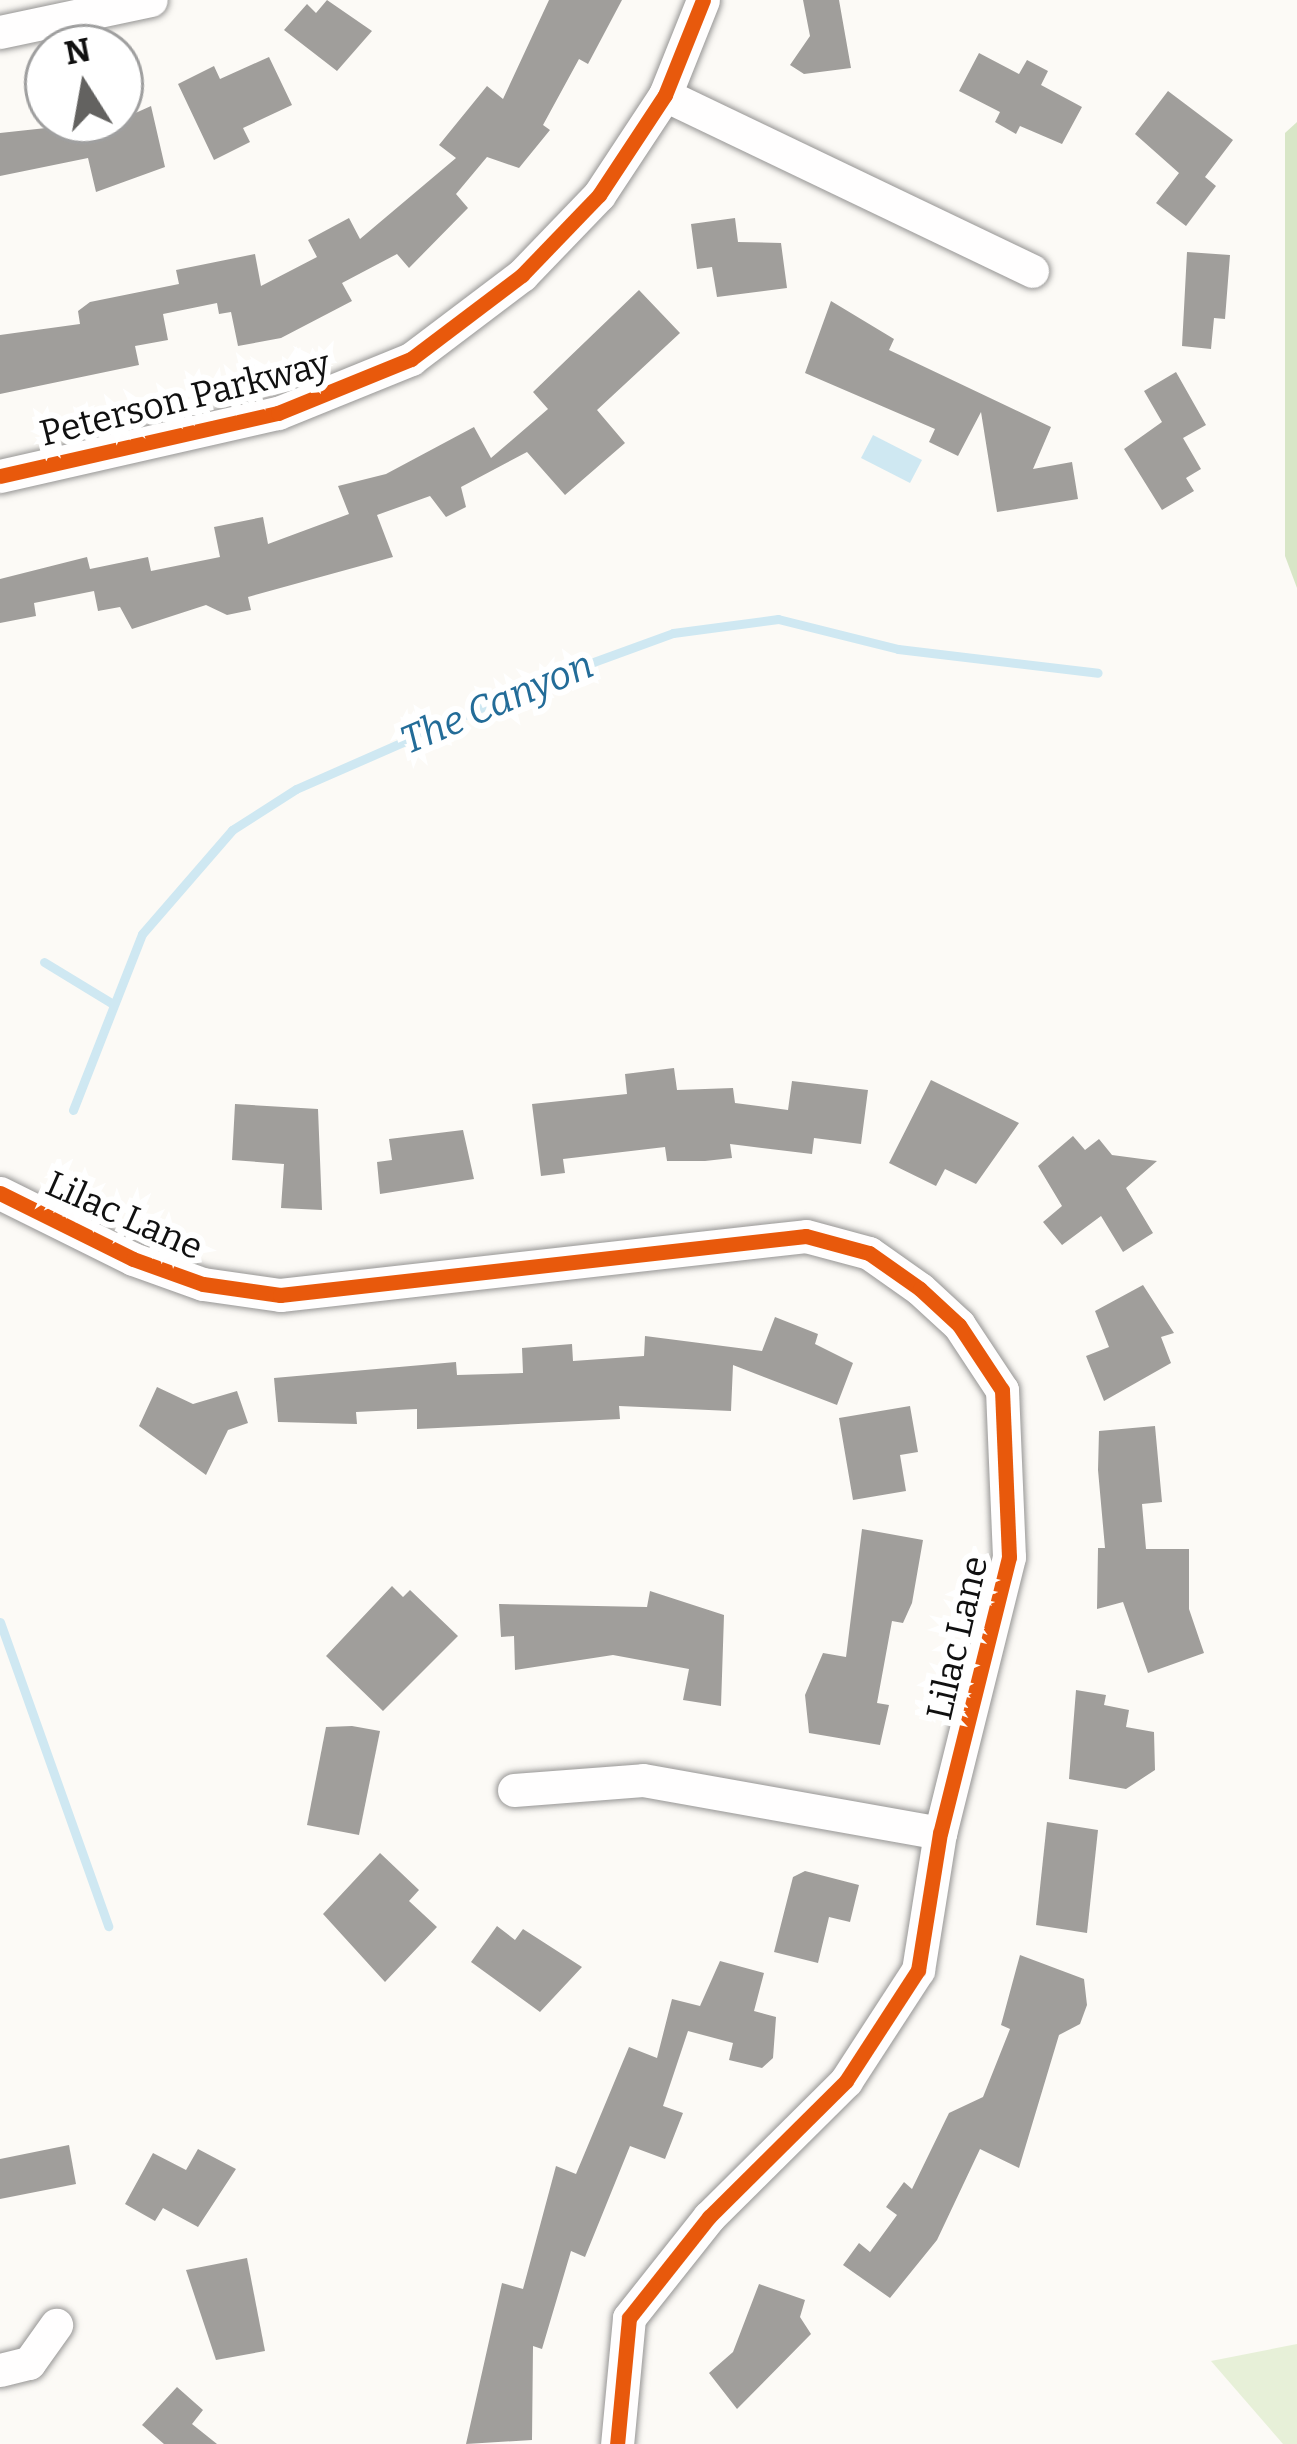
<!DOCTYPE html>
<html>
<head>
<meta charset="utf-8">
<style>
	body { margin:0 }
	#map { position:relative; width:1297px; height:2444px; overflow:hidden; background:#fcfaf6; font-family:Bitter,serif }
	div>[style] { position:absolute }
	.green>* { inset:0; background:#e7f0d8 }
	.forest>* { inset:0; background:#d8e6c7 }
	.water>* { inset:0; background:#cfe8f2 }
	.stream>* { height:9px; margin:-4.5px; padding:0 4.5px; transform-origin:4.5px; border-radius:4.5px; background:#cfe8f2 }
	.building>* { inset:0; background:#a09e9b }
	.roads { filter:drop-shadow(0 0 3px #969594) drop-shadow(0 0 3px #969594) }
	.minor>* { height:33px; margin:-16.5px; padding:0 16.5px; transform-origin:16.5px; border-radius:16.5px; background:#fffefe }
	.cycleway>* { height:15px; margin:-7.5px; padding:0 7.5px; transform-origin:7.5px; border-radius:7.5px; background:#e8590c }
	span { translate:-50% -50%; white-space:nowrap; text-align:center; line-height:1.15; -webkit-text-stroke:12px #fff; paint-order:stroke }
	.street-label { font-size:36px; color:#101010 }
	.water-label { font-size:39px; color:#236c98; font-style:italic }
	.north { position:absolute; left:24px; top:24px; width:120px; height:120px; box-sizing:border-box; background:#fff; border:3px solid #9f9f9f; border-radius:50%; rotate:349deg; font-size:33px; font-weight:700; line-height:48px; text-align:center; color:#101010 }
	.north::after { content:''; display:block; margin:auto; width:42px; height:54px; background:#636260; clip-path:polygon(50% 0,100% 100%,50% 72%,0 100%) }
</style>
</head>
<body>
<div id="map">
	<div class="green">
		<i style="clip-path:polygon(1297px 2344px,1297px 2444px,1283px 2444px,1211px 2361px)"></i>
	</div>
	<div class="forest">
		<i style="clip-path:polygon(1297px 122px,1297px 588px,1285px 556px,1285px 133px)"></i>
	</div>
	<div class="water">
		<i style="clip-path:polygon(873px 435px,922px 460px,910px 483px,861px 458px)"></i>
	</div>
	<div class="stream">
		<i style="left:44px;top:962px;width:81px;rotate:31.3deg"></i>
		<i style="left:73px;top:1110px;width:189px;rotate:-68.6deg"></i>
		<i style="left:142px;top:934px;width:138px;rotate:-49.1deg"></i>
		<i style="left:232px;top:830px;width:76px;rotate:-32.6deg"></i>
		<i style="left:296px;top:789px;width:271px;rotate:-23.7deg"></i>
		<i style="left:544px;top:680px;width:137px;rotate:-20deg"></i>
		<i style="left:673px;top:633px;width:106px;rotate:-7.6deg"></i>
		<i style="left:778px;top:619px;width:124px;rotate:14deg"></i>
		<i style="left:898px;top:649px;width:201px;rotate:6.8deg"></i>
		<i style="left:0;top:1622px;width:323px;rotate:70.4deg"></i>
	</div>
	<div class="building">
		<i style="clip-path:polygon(327px 0,372px 31px,337px 71px,284px 30px,307px 4px,316px 13px)"></i>
		<i style="clip-path:polygon(549px 0,622px 0,588px 64px,579px 59px,543px 125px,550px 130px,519px 168px,487px 157px,456px 194px,468px 208px,409px 268px,397px 254px,342px 283px,352px 301px,281px 338px,238px 346px,231px 312px,219px 314px,217px 303px,163px 314px,168px 340px,135px 346px,139px 365px,0 394px,0 335px,80px 324px,78px 311px,90px 302px,179px 284px,176px 270px,255px 254px,261px 286px,317px 257px,308px 240px,349px 218px,360px 239px,456px 158px,439px 145px,487px 86px,503px 99px)"></i>
		<i style="clip-path:polygon(803px 0,839px 0,851px 68px,804px 74px,790px 65px,810px 36px)"></i>
		<i style="clip-path:polygon(979px 53px,1019px 74px,1027px 60px,1048px 71px,1041px 85px,1082px 107px,1062px 144px,1020px 126px,1016px 134px,995px 122px,1000px 112px,959px 91px)"></i>
		<i style="clip-path:polygon(269px 57px,292px 105px,243px 128px,250px 142px,214px 160px,178px 84px,214px 66px,220px 79px)"></i>
		<i style="clip-path:polygon(1168px 91px,1233px 140px,1205px 177px,1216px 186px,1186px 226px,1156px 203px,1179px 173px,1135px 134px)"></i>
		<i style="clip-path:polygon(151px 106px,165px 167px,96px 192px,88px 158px,0 176px,0 133px,120px 120px)"></i>
		<i style="clip-path:polygon(735px 218px,738px 242px,781px 243px,787px 288px,717px 297px,712px 267px,697px 269px,691px 224px)"></i>
		<i style="clip-path:polygon(1187px 252px,1230px 255px,1225px 319px,1214px 318px,1211px 349px,1182px 346px)"></i>
		<i style="clip-path:polygon(639px 290px,680px 333px,597px 410px,625px 443px,565px 495px,527px 452px,461px 487px,466px 507px,446px 517px,430px 496px,377px 515px,393px 557px,248px 597px,251px 610px,227px 615px,206px 605px,132px 629px,120px 607px,98px 611px,94px 591px,34px 603px,36px 616px,0 623px,0 579px,87px 557px,90px 569px,148px 557px,151px 571px,220px 557px,214px 527px,263px 517px,268px 544px,349px 514px,338px 486px,386px 474px,474px 427px,491px 458px,548px 409px,533px 392px)"></i>
		<i style="clip-path:polygon(831px 301px,894px 339px,889px 350px,1051px 427px,1033px 469px,1072px 462px,1078px 499px,997px 512px,981px 412px,958px 456px,929px 442px,935px 429px,805px 373px)"></i>
		<i style="clip-path:polygon(1176px 372px,1206px 425px,1183px 438px,1201px 469px,1186px 478px,1194px 491px,1162px 510px,1124px 449px,1162px 422px,1144px 391px)"></i>
		<i style="clip-path:polygon(674px 1068px,677px 1090px,733px 1088px,735px 1103px,788px 1110px,792px 1081px,868px 1090px,861px 1144px,814px 1138px,812px 1154px,730px 1144px,732px 1158px,705px 1161px,667px 1161px,665px 1147px,563px 1159px,565px 1173px,541px 1176px,532px 1104px,627px 1094px,625px 1074px)"></i>
		<i style="clip-path:polygon(931px 1080px,1019px 1123px,976px 1184px,945px 1169px,936px 1186px,889px 1163px)"></i>
		<i style="clip-path:polygon(235px 1104px,318px 1109px,322px 1210px,281px 1208px,284px 1164px,232px 1160px)"></i>
		<i style="clip-path:polygon(463px 1130px,474px 1179px,380px 1194px,377px 1162px,392px 1160px,389px 1139px)"></i>
		<i style="clip-path:polygon(1073px 1136px,1085px 1150px,1099px 1139px,1112px 1155px,1157px 1161px,1126px 1188px,1153px 1233px,1123px 1252px,1101px 1216px,1062px 1245px,1043px 1222px,1062px 1206px,1038px 1166px)"></i>
		<i style="clip-path:polygon(1143px 1285px,1174px 1333px,1161px 1337px,1171px 1363px,1104px 1401px,1086px 1356px,1109px 1347px,1095px 1311px)"></i>
		<i style="clip-path:polygon(775px 1317px,818px 1334px,815px 1344px,853px 1363px,837px 1405px,733px 1365px,731px 1411px,619px 1406px,620px 1419px,417px 1429px,417px 1409px,356px 1412px,357px 1424px,278px 1422px,274px 1378px,456px 1362px,457px 1375px,523px 1373px,522px 1348px,572px 1344px,573px 1361px,644px 1356px,645px 1336px,762px 1351px)"></i>
		<i style="clip-path:polygon(157px 1387px,193px 1404px,237px 1391px,248px 1423px,228px 1430px,206px 1475px,139px 1426px)"></i>
		<i style="clip-path:polygon(910px 1406px,918px 1452px,900px 1455px,906px 1491px,853px 1500px,839px 1418px)"></i>
		<i style="clip-path:polygon(1155px 1426px,1162px 1502px,1142px 1504px,1146px 1549px,1189px 1549px,1189px 1609px,1204px 1653px,1148px 1673px,1123px 1602px,1097px 1609px,1098px 1548px,1105px 1548px,1098px 1470px,1099px 1431px)"></i>
		<i style="clip-path:polygon(862px 1529px,923px 1540px,912px 1603px,903px 1623px,892px 1621px,877px 1703px,889px 1705px,880px 1745px,809px 1733px,805px 1695px,823px 1653px,846px 1657px)"></i>
		<i style="clip-path:polygon(392px 1586px,403px 1597px,410px 1590px,458px 1636px,383px 1711px,326px 1656px)"></i>
		<i style="clip-path:polygon(650px 1591px,724px 1615px,721px 1706px,683px 1700px,689px 1669px,613px 1655px,515px 1670px,514px 1636px,501px 1637px,499px 1604px,647px 1607px)"></i>
		<i style="clip-path:polygon(1076px 1690px,1106px 1695px,1104px 1705px,1129px 1710px,1126px 1727px,1154px 1732px,1155px 1770px,1126px 1789px,1069px 1779px)"></i>
		<i style="clip-path:polygon(352px 1726px,380px 1731px,359px 1835px,307px 1825px,326px 1727px)"></i>
		<i style="clip-path:polygon(1047px 1822px,1098px 1830px,1087px 1933px,1036px 1925px)"></i>
		<i style="clip-path:polygon(380px 1853px,419px 1890px,409px 1901px,437px 1927px,385px 1982px,323px 1914px)"></i>
		<i style="clip-path:polygon(805px 1871px,859px 1885px,850px 1922px,829px 1917px,818px 1963px,774px 1952px,793px 1877px)"></i>
		<i style="clip-path:polygon(497px 1926px,515px 1940px,523px 1929px,582px 1967px,540px 2012px,471px 1962px)"></i>
		<i style="clip-path:polygon(1020px 1955px,1084px 1979px,1087px 2005px,1080px 2024px,1059px 2035px,1019px 2168px,980px 2149px,937px 2240px,890px 2298px,843px 2265px,859px 2243px,870px 2252px,897px 2215px,886px 2207px,904px 2182px,912px 2189px,949px 2113px,983px 2097px,1010px 2029px,1001px 2025px)"></i>
		<i style="clip-path:polygon(720px 1961px,764px 1973px,754px 2011px,776px 2017px,773px 2058px,762px 2068px,729px 2060px,733px 2043px,688px 2031px,663px 2106px,683px 2113px,665px 2159px,630px 2146px,585px 2257px,571px 2251px,542px 2349px,533px 2346px,532px 2440px,466px 2444px,502px 2283px,523px 2289px,556px 2166px,576px 2174px,629px 2047px,657px 2058px,672px 1999px,700px 2006px)"></i>
		<i style="clip-path:polygon(69px 2145px,76px 2184px,0 2199px,0 2159px)"></i>
		<i style="clip-path:polygon(198px 2149px,236px 2169px,198px 2227px,163px 2208px,155px 2221px,125px 2204px,153px 2153px,186px 2170px)"></i>
		<i style="clip-path:polygon(247px 2258px,265px 2351px,216px 2360px,186px 2270px)"></i>
		<i style="clip-path:polygon(759px 2284px,805px 2300px,800px 2317px,811px 2334px,737px 2409px,709px 2373px,733px 2352px)"></i>
		<i style="clip-path:polygon(177px 2387px,203px 2410px,192px 2424px,217px 2444px,164px 2444px,142px 2425px)"></i>
	</div>
	<div class="roads">
		<div class="minor">
			<i style="left:0;top:32px;width:154px;rotate:-12deg"></i>
			<i style="left:665px;top:95px;width:407px;rotate:25.6deg"></i>
			<i style="left:0;top:476px;width:285px;rotate:-12.8deg"></i>
			<i style="left:278px;top:413px;width:144px;rotate:-22.1deg"></i>
			<i style="left:411px;top:359px;width:139px;rotate:-37.1deg"></i>
			<i style="left:522px;top:275px;width:111px;rotate:-46.1deg"></i>
			<i style="left:599px;top:195px;width:120px;rotate:-56.6deg"></i>
			<i style="left:665px;top:95px;width:102px;rotate:-68.2deg"></i>
			<i style="left:0;top:1193px;width:148px;rotate:26.4deg"></i>
			<i style="left:133px;top:1259px;width:74px;rotate:19.7deg"></i>
			<i style="left:203px;top:1284px;width:78px;rotate:8.1deg"></i>
			<i style="left:280px;top:1295px;width:529px;rotate:-6.4deg"></i>
			<i style="left:806px;top:1236px;width:65px;rotate:15.1deg"></i>
			<i style="left:869px;top:1253px;width:62px;rotate:35.2deg"></i>
			<i style="left:920px;top:1289px;width:53px;rotate:42.7deg"></i>
			<i style="left:959px;top:1325px;width:78px;rotate:56.5deg"></i>
			<i style="left:1002px;top:1390px;width:167px;rotate:87.6deg"></i>
			<i style="left:1009px;top:1557px;width:284px;rotate:104deg"></i>
			<i style="left:940px;top:1833px;width:139px;rotate:99.1deg"></i>
			<i style="left:918px;top:1970px;width:132px;rotate:123deg"></i>
			<i style="left:846px;top:2081px;width:193px;rotate:135.2deg"></i>
			<i style="left:709px;top:2217px;width:129px;rotate:128.4deg"></i>
			<i style="left:629px;top:2318px;width:127px;rotate:95.4deg"></i>
			<i style="left:514px;top:1790px;width:129px;rotate:-4.4deg"></i>
			<i style="left:643px;top:1780px;width:302px;rotate:10.1deg"></i>
			<i style="left:0;top:2370px;width:30px;rotate:-14deg"></i>
			<i style="left:29px;top:2363px;width:47px;rotate:-54.6deg"></i>
		</div>
	</div>
	<div class="cycleway">
		<i style="left:0;top:476px;width:285px;rotate:-12.8deg"></i>
		<i style="left:278px;top:413px;width:144px;rotate:-22.1deg"></i>
		<i style="left:411px;top:359px;width:139px;rotate:-37.1deg"></i>
		<i style="left:522px;top:275px;width:111px;rotate:-46.1deg"></i>
		<i style="left:599px;top:195px;width:120px;rotate:-56.6deg"></i>
		<i style="left:665px;top:95px;width:102px;rotate:-68.2deg"></i>
		<i style="left:0;top:1193px;width:148px;rotate:26.4deg"></i>
		<i style="left:133px;top:1259px;width:74px;rotate:19.7deg"></i>
		<i style="left:203px;top:1284px;width:78px;rotate:8.1deg"></i>
		<i style="left:280px;top:1295px;width:529px;rotate:-6.4deg"></i>
		<i style="left:806px;top:1236px;width:65px;rotate:15.1deg"></i>
		<i style="left:869px;top:1253px;width:62px;rotate:35.2deg"></i>
		<i style="left:920px;top:1289px;width:53px;rotate:42.7deg"></i>
		<i style="left:959px;top:1325px;width:78px;rotate:56.5deg"></i>
		<i style="left:1002px;top:1390px;width:167px;rotate:87.6deg"></i>
		<i style="left:1009px;top:1557px;width:284px;rotate:104deg"></i>
		<i style="left:940px;top:1833px;width:139px;rotate:99.1deg"></i>
		<i style="left:918px;top:1970px;width:132px;rotate:123deg"></i>
		<i style="left:846px;top:2081px;width:193px;rotate:135.2deg"></i>
		<i style="left:709px;top:2217px;width:129px;rotate:128.4deg"></i>
		<i style="left:629px;top:2318px;width:127px;rotate:95.4deg"></i>
	</div>
	<div class="street-label">
		<span style="left:185px;top:399px;rotate:-14deg">Peterson Parkway</span>
		<span style="left:124px;top:1216px;rotate:24deg">Lilac Lane</span>
		<span style="left:958px;top:1638px;rotate:-77deg">Lilac Lane</span>
	</div>
	<div class="water-label">
		<span style="left:497px;top:703px;rotate:-23deg">The Canyon</span>
	</div>
	<div class="north">N</div>
</div>
</body>
</html>
